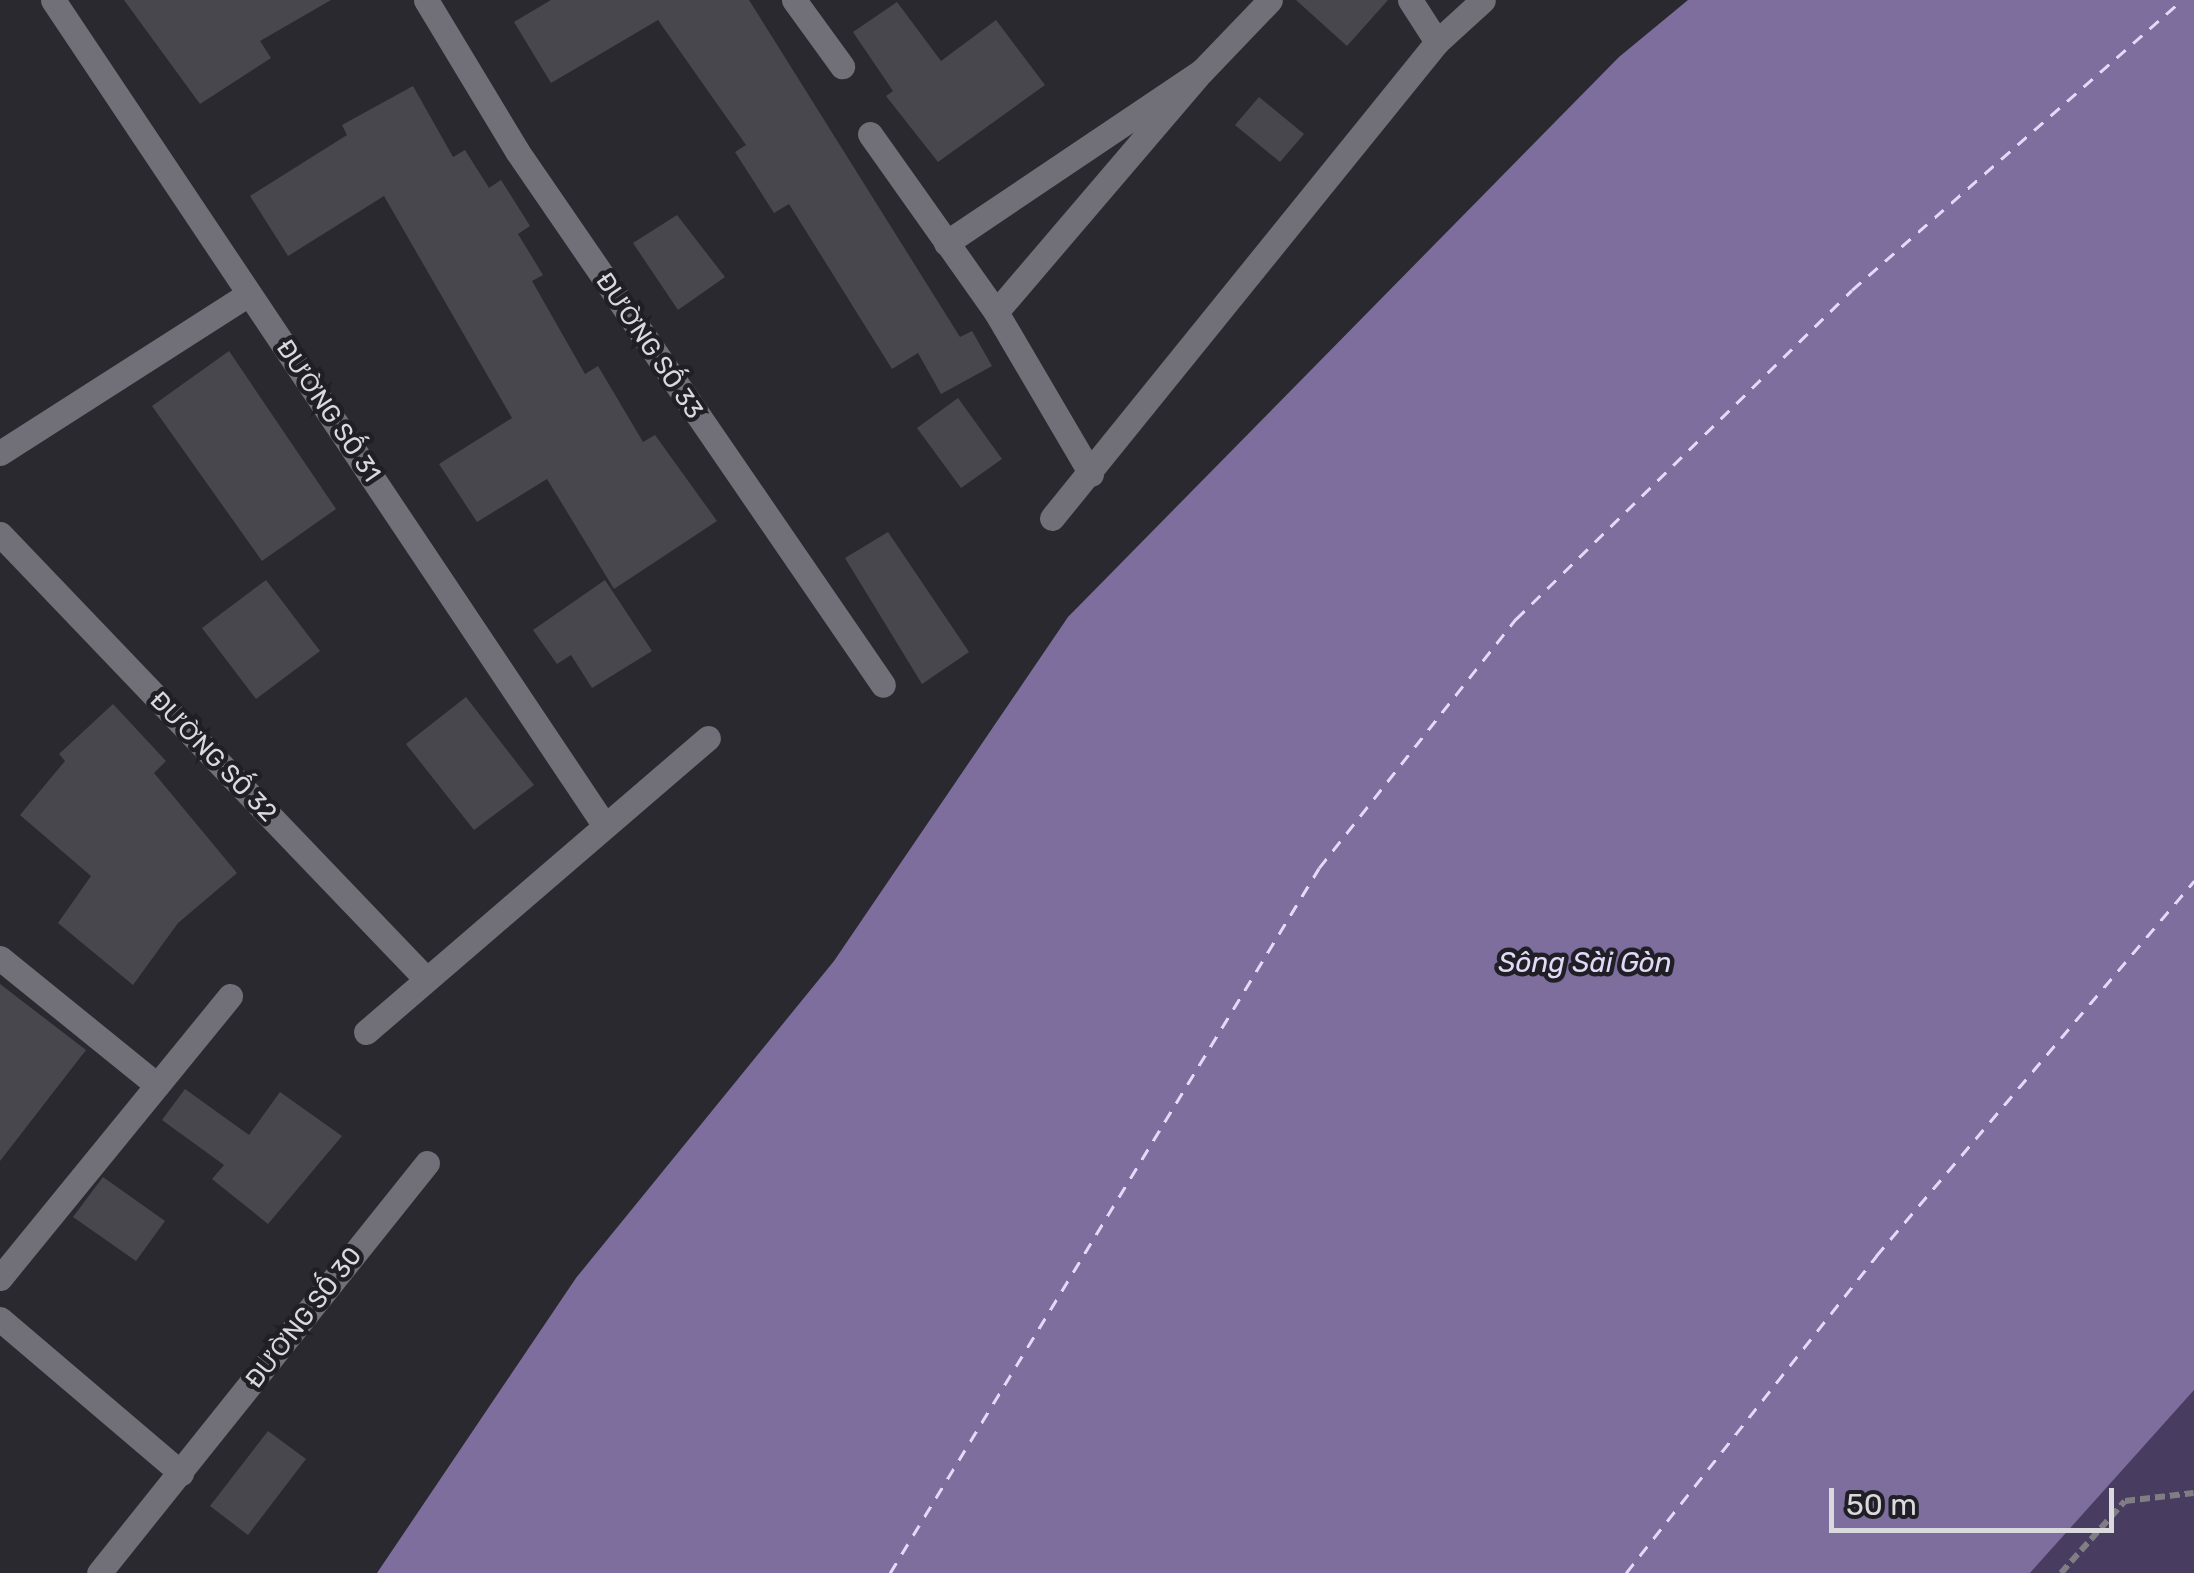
<!DOCTYPE html>
<html>
<head>
<meta charset="utf-8">
<style>
	body { margin:0 }
	#map { position:relative; width:2194px; height:1573px; overflow:hidden; background:#2b2930; font-family:Rubik,sans-serif }
	div>[style] { position:absolute }
	.green>* { inset:0; background:#483c61 }
	.water>* { inset:0; background:#7d6e9e }
	.ferry>* { height:2.5px; margin-top:-1.25px; transform-origin:0; background:repeating-linear-gradient(90deg,#e3daf9 0 12px,transparent 0 22px) }
	.building>* { inset:0; background:#49474e }
	.path>* { height:6px; margin-top:-3px; transform-origin:0; background:repeating-linear-gradient(90deg,#807e84 0 10px,transparent 0 15px) }
	.minor>* { height:25px; margin:-12.5px; padding:0 12.5px; transform-origin:12.5px; border-radius:12.5px; background:#716f77 }
	span { translate:-50% -50%; white-space:nowrap; text-align:center; line-height:1.15; -webkit-text-stroke:9px #211f26; paint-order:stroke }
	.street-label { font-size:25px; color:#dad9dd }
	.water-label { font-size:28px; color:#e3daf9; font-style:italic }
	.scale { position:absolute; left:1829px; top:1488px; width:285px; height:45px; box-sizing:border-box; border:5px solid #dad9dd; border-top:0; padding-left:12px; font-size:30px; line-height:35px; white-space:nowrap; color:#dad9dd; -webkit-text-stroke:8px #211f26; paint-order:stroke }
</style>
</head>
<body>
<div id="map">
	<div class="green">
		<i style="clip-path:polygon(2194px 1389px,2194px 1573px,2030px 1573px,2129px 1462px)"></i>
	</div>
	<div class="water">
		<i style="clip-path:polygon(1688px 0,2194px 0,2194px 1390px,2030px 1573px,377px 1573px,576px 1278px,834px 961px,1068px 617px,1619px 57px)"></i>
	</div>
	<div class="ferry">
		<i style="left:890px;top:1573px;width:825px;rotate:-58.68deg"></i>
		<i style="left:1319px;top:868px;width:318px;rotate:-51.7deg"></i>
		<i style="left:1516px;top:619px;width:470px;rotate:-44.4deg"></i>
		<i style="left:1852px;top:290px;width:439px;rotate:-41.3deg"></i>
		<i style="left:1626px;top:1573px;width:404px;rotate:-51.7deg"></i>
		<i style="left:1876px;top:1256px;width:492px;rotate:-49.7deg"></i>
	</div>
	<div class="building">
		<i style="clip-path:polygon(124px 0,331px 0,260px 41px,271px 58px,200px 104px)"></i>
		<i style="clip-path:polygon(551px 0,749px 0,960px 337px,972px 331px,992px 366px,941px 394px,918px 353px,892px 369px,789px 204px,774px 213px,735px 152px,746px 145px,658px 20px,551px 83px,514px 22px)"></i>
		<i style="clip-path:polygon(1296px 0,1388px 0,1347px 46px)"></i>
		<i style="clip-path:polygon(897px 2px,941px 61px,996px 20px,1045px 85px,938px 162px,886px 96px,893px 91px,853px 32px)"></i>
		<i style="clip-path:polygon(413px 86px,453px 157px,465px 150px,489px 188px,501px 180px,530px 226px,518px 234px,543px 275px,532px 281px,585px 374px,598px 366px,643px 442px,655px 435px,717px 521px,614px 589px,547px 479px,477px 522px,439px 464px,512px 418px,384px 196px,288px 256px,250px 196px,347px 135px,342px 125px)"></i>
		<i style="clip-path:polygon(1259px 97px,1304px 134px,1280px 162px,1235px 125px)"></i>
		<i style="clip-path:polygon(677px 215px,725px 277px,678px 310px,633px 243px)"></i>
		<i style="clip-path:polygon(229px 351px,336px 509px,262px 561px,152px 406px)"></i>
		<i style="clip-path:polygon(958px 398px,1002px 459px,961px 488px,917px 428px)"></i>
		<i style="clip-path:polygon(888px 532px,969px 652px,922px 684px,845px 558px)"></i>
		<i style="clip-path:polygon(266px 580px,320px 651px,256px 699px,202px 628px)"></i>
		<i style="clip-path:polygon(605px 580px,652px 651px,592px 688px,571px 655px,557px 664px,533px 630px)"></i>
		<i style="clip-path:polygon(466px 697px,534px 785px,474px 830px,406px 744px)"></i>
		<i style="clip-path:polygon(113px 704px,166px 761px,154px 773px,237px 873px,178px 923px,133px 985px,58px 923px,91px 876px,20px 815px,65px 761px,59px 754px)"></i>
		<i style="clip-path:polygon(0 984px,86px 1050px,0 1161px)"></i>
		<i style="clip-path:polygon(185px 1089px,249px 1135px,280px 1092px,342px 1136px,268px 1224px,212px 1179px,224px 1165px,162px 1120px)"></i>
		<i style="clip-path:polygon(103px 1177px,165px 1221px,136px 1261px,73px 1217px)"></i>
		<i style="clip-path:polygon(268px 1431px,306px 1459px,248px 1535px,210px 1506px)"></i>
	</div>
	<div class="path">
		<i style="left:2061px;top:1573px;width:96px;rotate:-48.4deg"></i>
		<i style="left:2125px;top:1501px;width:69px;rotate:-6.6deg"></i>
	</div>
	<div class="minor">
		<i style="left:53px;top:0;width:990px;rotate:56.25deg"></i>
		<i style="left:426px;top:0;width:176px;rotate:58.9deg"></i>
		<i style="left:517px;top:151px;width:647px;rotate:55.57deg"></i>
		<i style="left:794px;top:0;width:82px;rotate:54deg"></i>
		<i style="left:1410px;top:0;width:50px;rotate:57.3deg"></i>
		<i style="left:870px;top:134px;width:218px;rotate:54.7deg"></i>
		<i style="left:946px;top:243px;width:308px;rotate:-33.9deg"></i>
		<i style="left:1202px;top:71px;width:98px;rotate:-46.2deg"></i>
		<i style="left:0;top:453px;width:295px;rotate:-32.6deg"></i>
		<i style="left:1091px;top:474px;width:188px;rotate:-120.4deg"></i>
		<i style="left:996px;top:312px;width:317px;rotate:-49.5deg"></i>
		<i style="left:1052px;top:518px;width:612px;rotate:-51.03deg"></i>
		<i style="left:1437px;top:42px;width:62px;rotate:-42.4deg"></i>
		<i style="left:0;top:534px;width:616px;rotate:46.25deg"></i>
		<i style="left:0;top:958px;width:202px;rotate:39deg"></i>
		<i style="left:366px;top:1032px;width:451px;rotate:-40.7deg"></i>
		<i style="left:0;top:1278px;width:364px;rotate:-50.8deg"></i>
		<i style="left:0;top:1319px;width:238px;rotate:40.4deg"></i>
		<i style="left:99px;top:1573px;width:525px;rotate:-51.34deg"></i>
	</div>
	<div class="street-label">
		<span style="left:649px;top:346px;rotate:56deg">ĐƯỜNG SỐ 33</span>
		<span style="left:328px;top:411px;rotate:56deg">ĐƯỜNG SỐ 31</span>
		<span style="left:213px;top:757px;rotate:46deg">ĐƯỜNG SỐ 32</span>
		<span style="left:304px;top:1318px;rotate:-52deg">ĐƯỜNG SỐ 30</span>
	</div>
	<div class="water-label">
		<span style="left:1585px;top:963px">Sông Sài Gòn</span>
	</div>
	<div class="scale">50 m</div>
</div>
</body>
</html>
